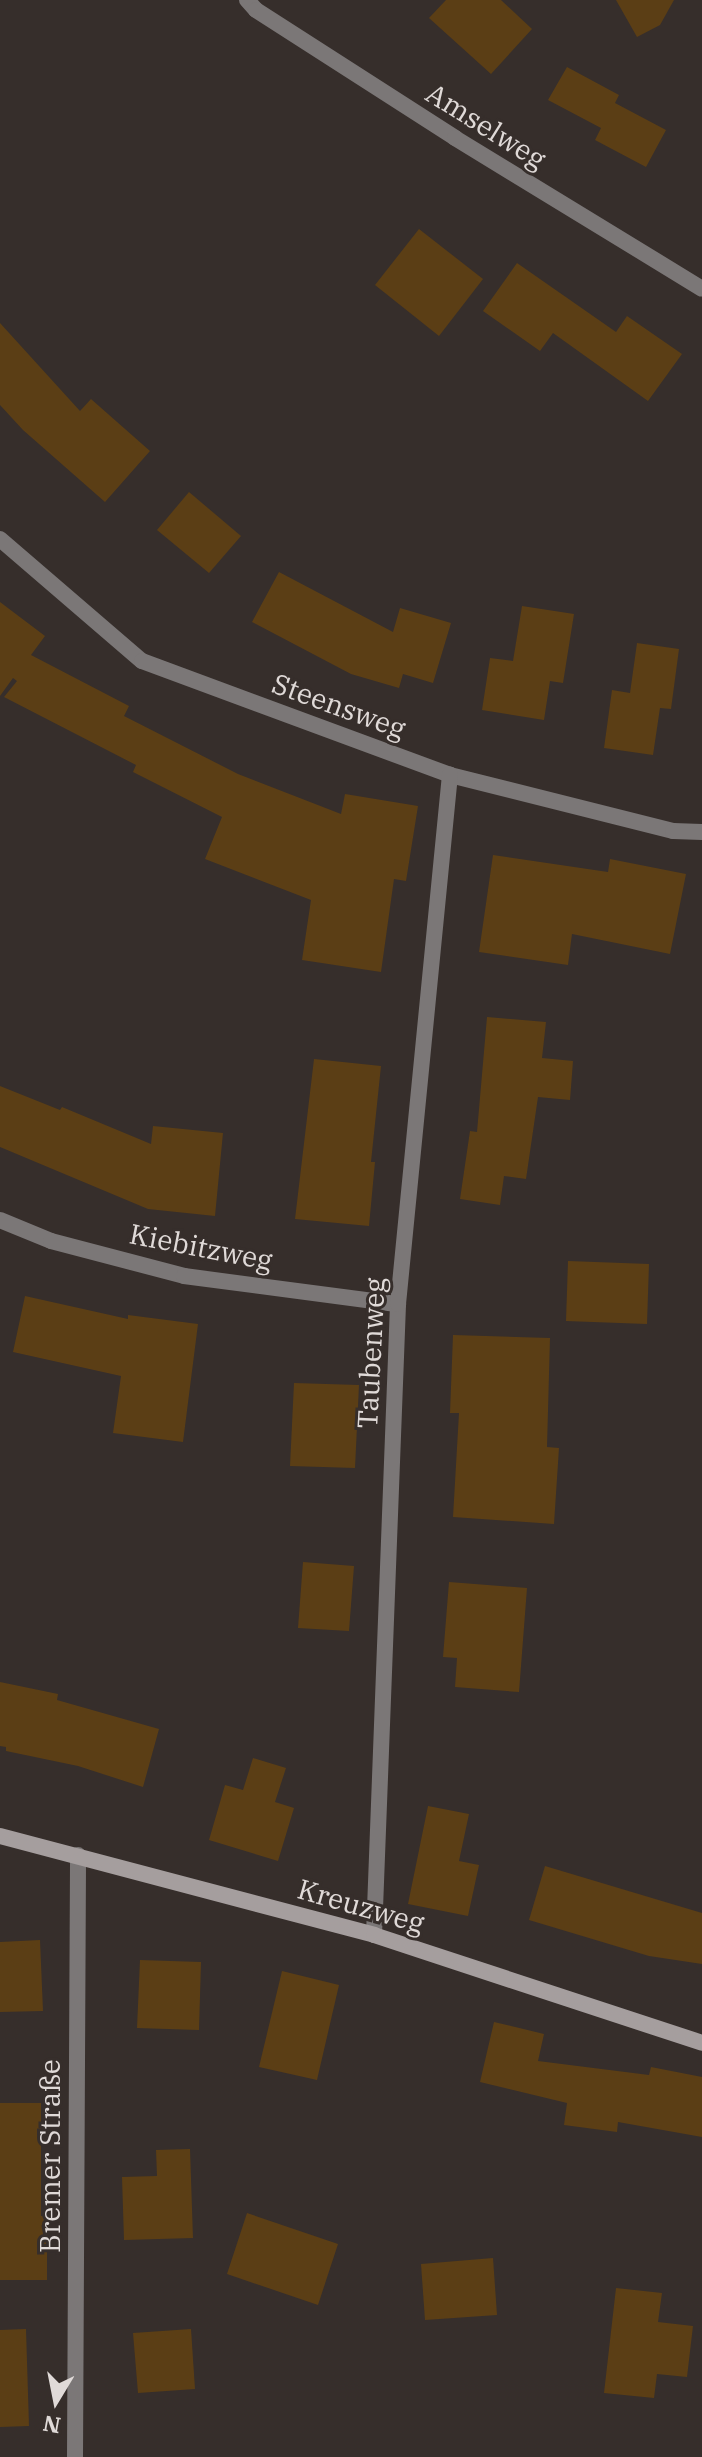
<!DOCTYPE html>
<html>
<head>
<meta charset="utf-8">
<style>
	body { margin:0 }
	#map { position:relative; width:702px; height:2457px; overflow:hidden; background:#362e2b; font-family:"IBM Plex Serif",serif }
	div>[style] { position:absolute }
	.building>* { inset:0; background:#5b3e15 }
	.street>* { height:16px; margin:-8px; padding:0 8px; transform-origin:8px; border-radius:8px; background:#7b7777 }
	.secondary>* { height:16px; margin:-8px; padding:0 8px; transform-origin:8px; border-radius:8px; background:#a59e9e }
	span { translate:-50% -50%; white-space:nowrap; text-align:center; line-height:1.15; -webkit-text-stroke:6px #362e2b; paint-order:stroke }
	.street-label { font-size:28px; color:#e0dad8 }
	.north { position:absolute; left:16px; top:2361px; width:80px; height:80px; -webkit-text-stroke:6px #362e2b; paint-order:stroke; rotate:190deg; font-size:22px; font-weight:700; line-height:32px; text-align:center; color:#e0dad8 }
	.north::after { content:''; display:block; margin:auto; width:28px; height:36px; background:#e0dad8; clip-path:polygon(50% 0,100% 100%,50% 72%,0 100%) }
</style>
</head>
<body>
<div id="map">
	<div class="building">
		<i style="clip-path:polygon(446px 0,501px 0,532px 29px,491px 74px,429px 18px)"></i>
		<i style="clip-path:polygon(616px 0,674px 0,660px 25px,637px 37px)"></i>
		<i style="clip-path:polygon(567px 67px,619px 95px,615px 103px,666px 130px,646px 167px,595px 140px,601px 128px,548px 100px)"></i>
		<i style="clip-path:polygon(419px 229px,483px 279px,439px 336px,375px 285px)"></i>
		<i style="clip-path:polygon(517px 263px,616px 332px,627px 316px,682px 354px,648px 401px,553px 333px,540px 351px,483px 311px)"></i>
		<i style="clip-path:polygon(0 323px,80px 411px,91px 399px,150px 451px,105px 502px,23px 430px,0 405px)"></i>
		<i style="clip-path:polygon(189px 492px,241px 536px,209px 573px,157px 530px)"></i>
		<i style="clip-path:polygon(279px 572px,393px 632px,400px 608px,451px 623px,433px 683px,403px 674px,399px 688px,351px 674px,252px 622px)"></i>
		<i style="clip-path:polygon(0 602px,45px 636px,31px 655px,129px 706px,124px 716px,238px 774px,341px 814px,345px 794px,418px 806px,406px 881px,394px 879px,381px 972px,302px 960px,311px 900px,205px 859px,222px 817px,133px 772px,136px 765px,4px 697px,17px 681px,13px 678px,0 696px)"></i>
		<i style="clip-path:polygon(522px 606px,574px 614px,563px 683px,550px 681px,544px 720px,482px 710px,490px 658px,513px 661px)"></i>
		<i style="clip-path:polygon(637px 643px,679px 649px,671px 709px,660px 708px,653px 755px,604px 748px,612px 690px,630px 693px)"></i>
		<i style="clip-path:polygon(493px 855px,608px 872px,610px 859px,686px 874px,670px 954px,572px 934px,568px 965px,479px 952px)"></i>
		<i style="clip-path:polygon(487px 1017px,546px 1022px,542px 1058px,573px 1061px,570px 1100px,538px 1097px,526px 1179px,504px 1176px,500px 1205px,460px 1199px,470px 1131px,477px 1132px)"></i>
		<i style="clip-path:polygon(314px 1059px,381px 1066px,371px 1162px,375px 1162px,369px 1226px,295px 1219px)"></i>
		<i style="clip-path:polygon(0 1086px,60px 1110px,62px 1107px,151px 1144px,153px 1126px,223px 1133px,215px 1216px,148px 1209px,0 1147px)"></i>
		<i style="clip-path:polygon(568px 1261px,649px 1264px,647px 1324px,566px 1321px)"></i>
		<i style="clip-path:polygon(25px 1296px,128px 1319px,128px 1315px,198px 1324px,183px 1442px,113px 1433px,121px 1376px,13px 1352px)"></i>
		<i style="clip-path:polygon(453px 1335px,550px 1338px,547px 1447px,559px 1448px,554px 1524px,453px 1517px,459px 1413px,450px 1413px)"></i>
		<i style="clip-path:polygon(294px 1383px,359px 1385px,355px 1468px,290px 1466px)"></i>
		<i style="clip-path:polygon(303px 1562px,354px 1566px,349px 1631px,298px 1628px)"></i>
		<i style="clip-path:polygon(449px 1582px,527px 1588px,519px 1692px,455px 1687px,457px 1658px,443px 1657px)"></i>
		<i style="clip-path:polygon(0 1682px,58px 1694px,57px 1700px,159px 1729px,143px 1787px,78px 1766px,6px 1751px,6px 1747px,0 1746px)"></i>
		<i style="clip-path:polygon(253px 1758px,286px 1768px,275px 1802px,294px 1808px,278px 1861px,209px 1840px,225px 1785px,243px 1790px)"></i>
		<i style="clip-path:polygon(428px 1806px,469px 1814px,459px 1861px,479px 1865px,468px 1916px,408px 1904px)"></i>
		<i style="clip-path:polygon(545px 1866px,702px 1913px,702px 1964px,649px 1956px,529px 1920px)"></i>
		<i style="clip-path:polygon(40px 1940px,43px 2011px,0 2012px,0 1942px)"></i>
		<i style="clip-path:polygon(140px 1960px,201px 1962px,199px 2030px,137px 2028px)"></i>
		<i style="clip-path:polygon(282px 1971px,339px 1985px,317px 2080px,259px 2067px)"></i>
		<i style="clip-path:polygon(494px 2022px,544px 2034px,538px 2061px,649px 2075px,651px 2067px,702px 2077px,702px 2137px,618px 2122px,617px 2132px,564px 2125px,567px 2103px,480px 2082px)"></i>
		<i style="clip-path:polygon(0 2103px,41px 2103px,41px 2216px,47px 2216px,47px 2280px,0 2280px)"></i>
		<i style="clip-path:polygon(190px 2149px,193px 2238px,124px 2240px,122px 2177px,157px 2176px,156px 2150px)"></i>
		<i style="clip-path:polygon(247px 2213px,338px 2244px,318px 2305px,227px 2274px)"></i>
		<i style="clip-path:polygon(493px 2258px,497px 2315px,425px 2320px,421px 2264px)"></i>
		<i style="clip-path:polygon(616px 2288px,662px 2293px,658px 2322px,693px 2326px,687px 2377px,657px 2374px,654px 2398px,604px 2393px)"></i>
		<i style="clip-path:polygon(26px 2329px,29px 2426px,0 2427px,0 2330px)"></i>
		<i style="clip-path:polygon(191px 2329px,195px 2389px,138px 2393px,133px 2333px)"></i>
	</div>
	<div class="street">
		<i style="left:247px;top:0;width:13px;rotate:48deg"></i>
		<i style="left:256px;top:10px;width:237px;rotate:32.7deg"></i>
		<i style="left:455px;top:138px;width:289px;rotate:31.4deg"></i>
		<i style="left:0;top:539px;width:187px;rotate:40.7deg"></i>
		<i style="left:142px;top:661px;width:328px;rotate:20.3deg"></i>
		<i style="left:450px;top:775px;width:230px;rotate:14.1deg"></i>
		<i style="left:673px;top:831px;width:29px;rotate:2deg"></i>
		<i style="left:0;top:1220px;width:55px;rotate:22.4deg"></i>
		<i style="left:51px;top:1241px;width:138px;rotate:14.7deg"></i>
		<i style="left:184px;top:1276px;width:216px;rotate:7.5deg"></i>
		<i style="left:374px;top:1935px;width:631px;rotate:-87.82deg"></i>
		<i style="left:398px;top:1304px;width:532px;rotate:-84.39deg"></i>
		<i style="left:75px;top:2457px;width:602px;rotate:-89.71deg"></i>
	</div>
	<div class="secondary">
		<i style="left:0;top:1836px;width:387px;rotate:14.8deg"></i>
		<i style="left:374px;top:1935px;width:345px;rotate:18.2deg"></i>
	</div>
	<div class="street-label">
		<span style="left:486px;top:126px;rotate:32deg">Amselweg</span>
		<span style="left:339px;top:706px;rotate:20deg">Steensweg</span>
		<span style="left:201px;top:1247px;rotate:11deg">Kiebitzweg</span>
		<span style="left:371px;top:1353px;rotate:-87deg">Taubenweg</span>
		<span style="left:361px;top:1906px;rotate:16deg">Kreuzweg</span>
		<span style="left:50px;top:2156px;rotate:-90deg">Bremer Straße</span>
	</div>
	<div class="north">N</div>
</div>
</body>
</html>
